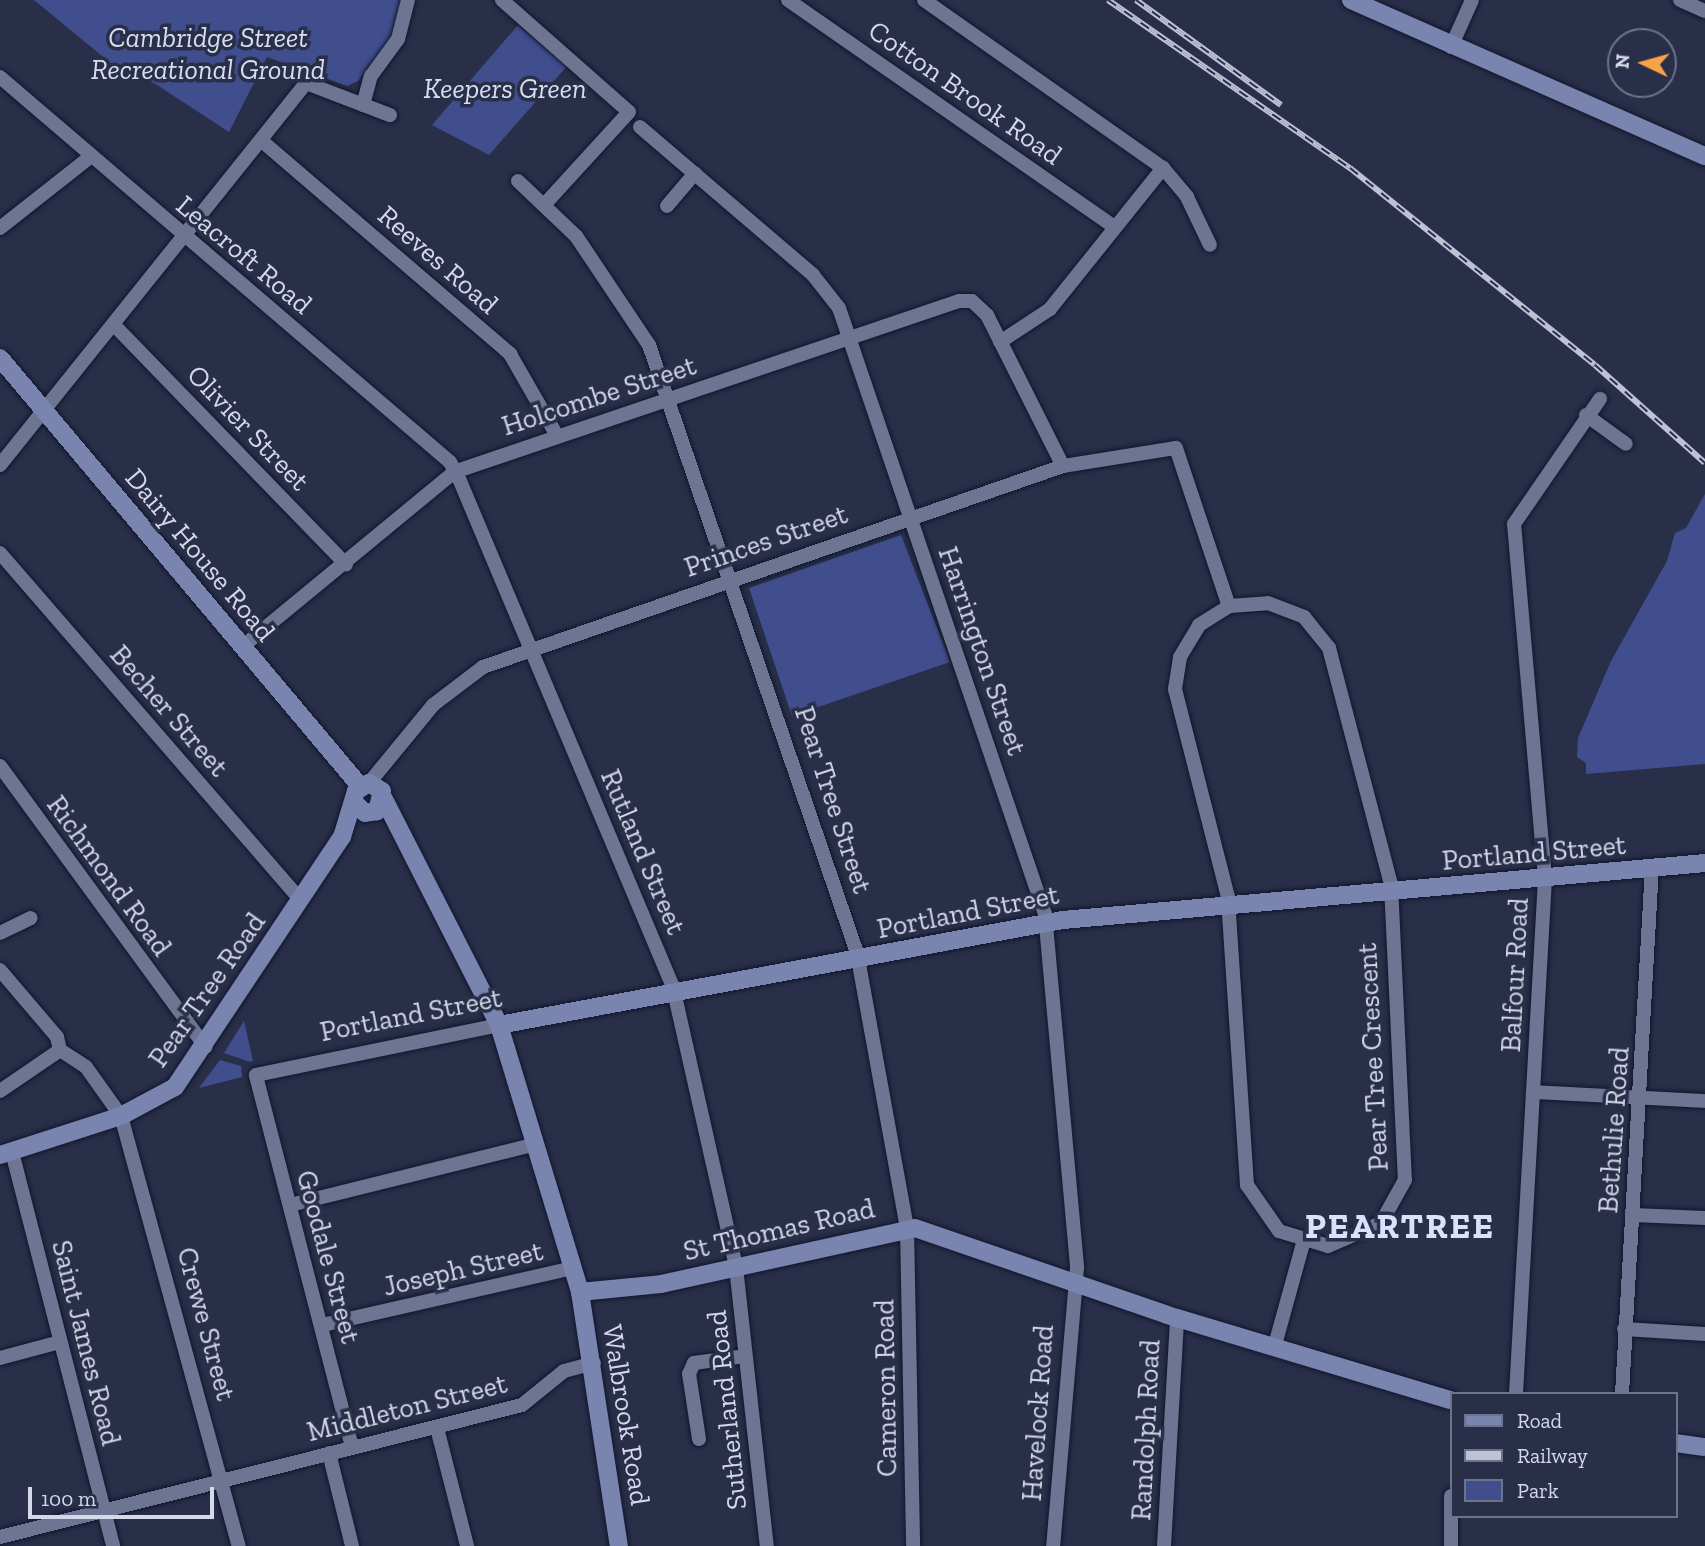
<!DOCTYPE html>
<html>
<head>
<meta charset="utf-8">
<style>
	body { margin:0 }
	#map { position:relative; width:1705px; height:1546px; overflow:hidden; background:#292f48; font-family:"Zilla Slab",serif }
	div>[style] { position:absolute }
	.green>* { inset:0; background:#414e8e }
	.roads { filter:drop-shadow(0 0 2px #11162d) drop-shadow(0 0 2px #11162d) }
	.street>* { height:14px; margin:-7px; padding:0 7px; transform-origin:7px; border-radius:7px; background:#6d7592 }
	.secondary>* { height:18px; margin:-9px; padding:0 9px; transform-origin:9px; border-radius:9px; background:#7984af }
	.rail>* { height:6px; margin-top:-3px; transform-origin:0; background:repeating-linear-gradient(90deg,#292f48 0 10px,#bec2d4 0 20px); box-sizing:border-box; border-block:2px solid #bec2d4 }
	span { translate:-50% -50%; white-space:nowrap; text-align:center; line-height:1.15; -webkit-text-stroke:7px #292f48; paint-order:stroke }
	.park-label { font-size:28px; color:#d8ddf1; font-style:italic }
	.street-label { font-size:28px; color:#d4d8e9 }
	.district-label { font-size:35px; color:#d9e1fb; font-weight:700; letter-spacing:2px }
	.legend { position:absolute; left:1450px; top:1392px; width:228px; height:126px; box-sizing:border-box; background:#292f48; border:2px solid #6d7388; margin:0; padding:9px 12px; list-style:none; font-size:21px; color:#d4d8e9 }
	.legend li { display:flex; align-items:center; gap:14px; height:35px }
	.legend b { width:35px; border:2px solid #6d7388 }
	.north { position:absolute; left:1607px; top:28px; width:70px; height:70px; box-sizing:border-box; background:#292f48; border:2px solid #6d7388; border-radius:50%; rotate:275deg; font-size:19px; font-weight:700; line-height:28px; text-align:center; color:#d4d8e9 }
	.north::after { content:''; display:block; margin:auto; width:24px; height:32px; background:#f7a149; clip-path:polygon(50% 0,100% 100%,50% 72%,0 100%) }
	.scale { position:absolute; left:28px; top:1487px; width:186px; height:32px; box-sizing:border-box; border:4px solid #d4d8e9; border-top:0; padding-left:9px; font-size:21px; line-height:24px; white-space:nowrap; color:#d4d8e9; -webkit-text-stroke:5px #292f48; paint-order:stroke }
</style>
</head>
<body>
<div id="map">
	<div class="green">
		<i style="clip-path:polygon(34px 0,403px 0,391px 37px,358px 81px,347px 86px,267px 57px,229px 132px,154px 83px,124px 74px)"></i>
		<i style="clip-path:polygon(518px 25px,567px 66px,489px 155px,432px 125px)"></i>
		<i style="clip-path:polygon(1705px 494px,1705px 764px,1586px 774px,1586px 763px,1577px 757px,1578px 738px,1611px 661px,1667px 561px,1675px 533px,1686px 528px)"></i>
		<i style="clip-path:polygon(901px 535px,950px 662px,792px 716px,749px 588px)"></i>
		<i style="clip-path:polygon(244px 1021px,253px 1061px,250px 1062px,224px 1053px)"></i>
		<i style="clip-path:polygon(220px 1060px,241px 1066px,242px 1077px,199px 1088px)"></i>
	</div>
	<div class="roads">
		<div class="street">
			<i style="left:502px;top:0;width:169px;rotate:41.4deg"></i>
			<i style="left:629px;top:112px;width:126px;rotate:132.4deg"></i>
			<i style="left:788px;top:0;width:398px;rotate:34.8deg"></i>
			<i style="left:924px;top:0;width:292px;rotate:35.1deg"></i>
			<i style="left:1163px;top:168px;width:38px;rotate:50deg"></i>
			<i style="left:1187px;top:197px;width:53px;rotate:64.4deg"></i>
			<i style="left:1680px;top:0;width:27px;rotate:24deg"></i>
			<i style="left:1451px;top:47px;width:51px;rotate:-65.9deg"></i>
			<i style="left:0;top:77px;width:592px;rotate:40.55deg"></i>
			<i style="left:450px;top:462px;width:21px;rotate:62deg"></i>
			<i style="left:460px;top:481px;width:549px;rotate:67.17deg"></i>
			<i style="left:673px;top:987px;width:287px;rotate:77.3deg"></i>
			<i style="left:736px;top:1267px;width:281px;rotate:83.7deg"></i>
			<i style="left:363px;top:105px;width:30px;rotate:-75deg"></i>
			<i style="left:371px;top:76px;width:46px;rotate:-53.9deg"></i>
			<i style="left:398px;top:39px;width:40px;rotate:-75.6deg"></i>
			<i style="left:640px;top:127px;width:228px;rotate:40.5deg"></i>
			<i style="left:813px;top:275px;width:42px;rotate:51.8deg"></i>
			<i style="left:839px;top:308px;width:640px;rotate:71.23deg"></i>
			<i style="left:1045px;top:914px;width:355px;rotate:84.8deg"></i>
			<i style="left:1077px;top:1268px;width:279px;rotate:94.9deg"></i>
			<i style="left:263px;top:142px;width:326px;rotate:40.6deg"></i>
			<i style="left:510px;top:354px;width:92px;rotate:60.1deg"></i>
			<i style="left:518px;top:181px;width:80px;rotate:43.5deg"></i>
			<i style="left:576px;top:236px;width:131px;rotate:56.2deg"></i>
			<i style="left:649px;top:345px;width:643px;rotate:71.11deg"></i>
			<i style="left:857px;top:953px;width:280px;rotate:79.7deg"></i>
			<i style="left:907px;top:1228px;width:318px;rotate:88.9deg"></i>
			<i style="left:667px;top:206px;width:43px;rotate:-49.7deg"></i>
			<i style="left:0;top:228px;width:113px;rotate:-38.2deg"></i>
			<i style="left:115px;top:326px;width:332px;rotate:45.9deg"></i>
			<i style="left:1000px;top:342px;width:60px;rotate:-33.4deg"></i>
			<i style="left:1050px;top:309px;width:181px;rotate:-51.3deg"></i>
			<i style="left:1586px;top:415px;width:49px;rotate:35.9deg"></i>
			<i style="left:0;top:465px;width:489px;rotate:-51.3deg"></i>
			<i style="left:306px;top:83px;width:90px;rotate:20.9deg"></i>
			<i style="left:0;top:553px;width:459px;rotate:49.1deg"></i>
			<i style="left:1268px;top:603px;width:39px;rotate:21deg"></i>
			<i style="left:1304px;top:617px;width:40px;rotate:51deg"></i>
			<i style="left:1329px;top:648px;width:245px;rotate:75.3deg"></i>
			<i style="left:1391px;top:885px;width:295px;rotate:87.3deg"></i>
			<i style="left:1405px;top:1180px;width:49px;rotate:119.2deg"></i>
			<i style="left:1381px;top:1223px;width:58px;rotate:156.5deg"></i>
			<i style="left:1328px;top:1246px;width:51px;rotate:-163deg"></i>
			<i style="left:1279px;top:1231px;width:56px;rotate:-124.8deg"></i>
			<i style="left:1247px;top:1185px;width:289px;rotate:-93.8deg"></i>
			<i style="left:1228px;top:897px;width:215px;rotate:-104.3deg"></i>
			<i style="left:1175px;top:689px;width:32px;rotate:-81deg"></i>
			<i style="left:1180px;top:657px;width:37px;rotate:-59deg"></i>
			<i style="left:1199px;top:625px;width:36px;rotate:-32deg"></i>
			<i style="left:1229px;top:606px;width:39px;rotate:-4deg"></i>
			<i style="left:242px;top:647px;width:275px;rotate:-39.5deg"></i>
			<i style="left:454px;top:472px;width:533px;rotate:-18.71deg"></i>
			<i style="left:959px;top:301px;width:13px"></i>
			<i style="left:972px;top:301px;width:21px;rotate:43deg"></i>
			<i style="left:987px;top:315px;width:169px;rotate:63.3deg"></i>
			<i style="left:0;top:766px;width:348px;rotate:53.8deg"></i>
			<i style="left:369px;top:783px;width:101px;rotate:-50.6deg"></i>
			<i style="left:433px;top:705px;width:63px;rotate:-37.2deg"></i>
			<i style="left:483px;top:667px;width:614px;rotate:-19.11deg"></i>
			<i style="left:1063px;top:466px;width:114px;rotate:-9.1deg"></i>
			<i style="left:1176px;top:448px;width:167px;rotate:71.5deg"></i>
			<i style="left:0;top:933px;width:34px;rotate:-26deg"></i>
			<i style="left:0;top:970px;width:88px;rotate:49.6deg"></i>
			<i style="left:57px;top:1037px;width:13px;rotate:77deg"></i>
			<i style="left:60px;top:1050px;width:31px;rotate:33deg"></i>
			<i style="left:86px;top:1067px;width:60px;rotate:54.5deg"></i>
			<i style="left:121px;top:1116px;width:446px;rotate:74.7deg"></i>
			<i style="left:0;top:1091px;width:73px;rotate:-34.3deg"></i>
			<i style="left:1533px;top:1092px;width:172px;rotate:3deg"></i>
			<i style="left:12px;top:1152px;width:407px;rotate:75.6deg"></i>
			<i style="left:290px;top:1205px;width:253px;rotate:-13.9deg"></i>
			<i style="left:1633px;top:1215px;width:72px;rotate:2.4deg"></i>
			<i style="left:322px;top:1325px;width:257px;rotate:-12.8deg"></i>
			<i style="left:1624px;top:1329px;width:81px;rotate:3.5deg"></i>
			<i style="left:1275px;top:1345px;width:106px;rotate:-74.6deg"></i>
			<i style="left:0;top:1358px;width:62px;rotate:-14.9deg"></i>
			<i style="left:1516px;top:1394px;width:517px;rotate:-86.78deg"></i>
			<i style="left:1545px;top:878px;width:355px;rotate:-95deg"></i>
			<i style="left:1514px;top:524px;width:152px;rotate:-55.5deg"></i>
			<i style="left:1622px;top:1394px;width:527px;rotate:-86.74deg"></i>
			<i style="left:437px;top:1428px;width:122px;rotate:75.7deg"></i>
			<i style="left:699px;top:1439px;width:66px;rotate:-98.7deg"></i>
			<i style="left:689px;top:1374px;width:12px;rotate:-66deg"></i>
			<i style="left:694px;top:1363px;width:51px;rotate:-7.8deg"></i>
			<i style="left:352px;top:1447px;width:384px;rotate:-104.5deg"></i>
			<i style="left:256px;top:1075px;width:248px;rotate:-11.6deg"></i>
			<i style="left:329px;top:1453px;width:96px;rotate:76.1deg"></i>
			<i style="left:0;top:1537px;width:538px;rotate:-14.19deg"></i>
			<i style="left:522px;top:1405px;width:54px;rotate:-39deg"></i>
			<i style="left:564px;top:1371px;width:31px;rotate:-15deg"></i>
			<i style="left:1164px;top:1546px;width:228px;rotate:-86.7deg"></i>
			<i style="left:1451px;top:1546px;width:50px;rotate:-90deg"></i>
		</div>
		<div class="secondary">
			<i style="left:1351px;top:0;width:387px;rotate:23.8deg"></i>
			<i style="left:0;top:358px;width:559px;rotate:49.93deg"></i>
			<i style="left:384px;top:799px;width:254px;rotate:63deg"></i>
			<i style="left:499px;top:1025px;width:279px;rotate:73.1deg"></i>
			<i style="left:580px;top:1292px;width:257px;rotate:81.3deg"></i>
			<i style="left:499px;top:1025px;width:574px;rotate:-10.55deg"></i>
			<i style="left:1063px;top:920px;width:645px;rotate:-5.07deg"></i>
			<i style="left:0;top:1155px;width:127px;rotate:-17.9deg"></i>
			<i style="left:121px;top:1116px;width:61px;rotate:-28.2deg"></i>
			<i style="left:175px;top:1087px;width:301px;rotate:-56.3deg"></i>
			<i style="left:342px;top:837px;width:48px;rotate:-73.1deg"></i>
			<i style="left:356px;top:791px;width:15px;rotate:-32deg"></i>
			<i style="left:369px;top:783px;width:15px;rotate:32deg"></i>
			<i style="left:382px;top:791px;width:21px;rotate:104deg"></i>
			<i style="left:377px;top:811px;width:12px;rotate:171deg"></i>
			<i style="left:365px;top:813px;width:14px;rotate:-135deg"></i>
			<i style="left:580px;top:1292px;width:81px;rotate:-5.6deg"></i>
			<i style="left:661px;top:1284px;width:260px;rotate:-12.4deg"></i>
			<i style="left:915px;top:1228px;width:277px;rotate:19deg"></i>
			<i style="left:1177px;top:1318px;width:286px;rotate:16.7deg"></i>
			<i style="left:1675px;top:1443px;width:30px;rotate:8deg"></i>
		</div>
	</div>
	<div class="rail">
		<i style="left:1108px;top:0;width:295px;rotate:34.8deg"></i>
		<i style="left:1350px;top:168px;width:314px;rotate:38.8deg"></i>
		<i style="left:1595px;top:365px;width:147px;rotate:41.7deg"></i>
		<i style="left:1136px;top:0;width:179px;rotate:35.9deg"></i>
	</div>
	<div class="park-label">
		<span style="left:208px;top:54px">Cambridge Street<br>Recreational Ground</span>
		<span style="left:505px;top:89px">Keepers Green</span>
	</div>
	<div class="street-label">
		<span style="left:965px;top:93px;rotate:35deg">Cotton Brook Road</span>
		<span style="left:244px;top:255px;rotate:40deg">Leacroft Road</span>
		<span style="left:438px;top:260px;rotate:41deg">Reeves Road</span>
		<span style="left:599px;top:396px;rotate:-18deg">Holcombe Street</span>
		<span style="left:248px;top:428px;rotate:46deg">Olivier Street</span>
		<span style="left:766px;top:541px;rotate:-19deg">Princes Street</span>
		<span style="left:200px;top:555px;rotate:50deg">Dairy House Road</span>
		<span style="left:982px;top:651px;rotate:71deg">Harrington Street</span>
		<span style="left:169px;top:711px;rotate:49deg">Becher Street</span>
		<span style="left:833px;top:800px;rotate:72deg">Pear Tree Street</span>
		<span style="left:643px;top:852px;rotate:67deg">Rutland Street</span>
		<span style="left:1534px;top:853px;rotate:-5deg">Portland Street</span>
		<span style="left:109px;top:876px;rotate:54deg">Richmond Road</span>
		<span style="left:968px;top:912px;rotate:-11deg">Portland Street</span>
		<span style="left:1515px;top:975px;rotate:-87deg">Balfour Road</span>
		<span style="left:207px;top:990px;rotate:-55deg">Pear Tree Road</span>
		<span style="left:411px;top:1015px;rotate:-11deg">Portland Street</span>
		<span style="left:1373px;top:1057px;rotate:-93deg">Pear Tree Crescent</span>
		<span style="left:1614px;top:1130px;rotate:-86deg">Bethulie Road</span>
		<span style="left:779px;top:1230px;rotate:-13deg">St Thomas Road</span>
		<span style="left:328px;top:1257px;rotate:75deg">Goodale Street</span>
		<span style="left:463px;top:1269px;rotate:-13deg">Joseph Street</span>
		<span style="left:206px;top:1324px;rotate:75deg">Crewe Street</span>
		<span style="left:86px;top:1343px;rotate:76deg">Saint James Road</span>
		<span style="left:886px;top:1388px;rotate:-91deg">Cameron Road</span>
		<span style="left:407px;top:1408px;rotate:-14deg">Middleton Street</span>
		<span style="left:727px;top:1410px;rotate:-96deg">Sutherland Road</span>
		<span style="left:1038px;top:1413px;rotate:-86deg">Havelock Road</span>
		<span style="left:626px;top:1415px;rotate:81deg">Walbrook Road</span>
		<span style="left:1146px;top:1430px;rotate:-87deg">Randolph Road</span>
	</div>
	<div class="district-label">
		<span style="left:1400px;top:1226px">PEARTREE</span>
	</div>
	<ul class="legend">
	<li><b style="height:9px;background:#7984af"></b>Road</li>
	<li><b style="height:9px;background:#bec2d4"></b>Railway</li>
	<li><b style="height:19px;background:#414e8e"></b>Park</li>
	</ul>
	<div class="north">N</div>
	<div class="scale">100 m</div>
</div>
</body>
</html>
